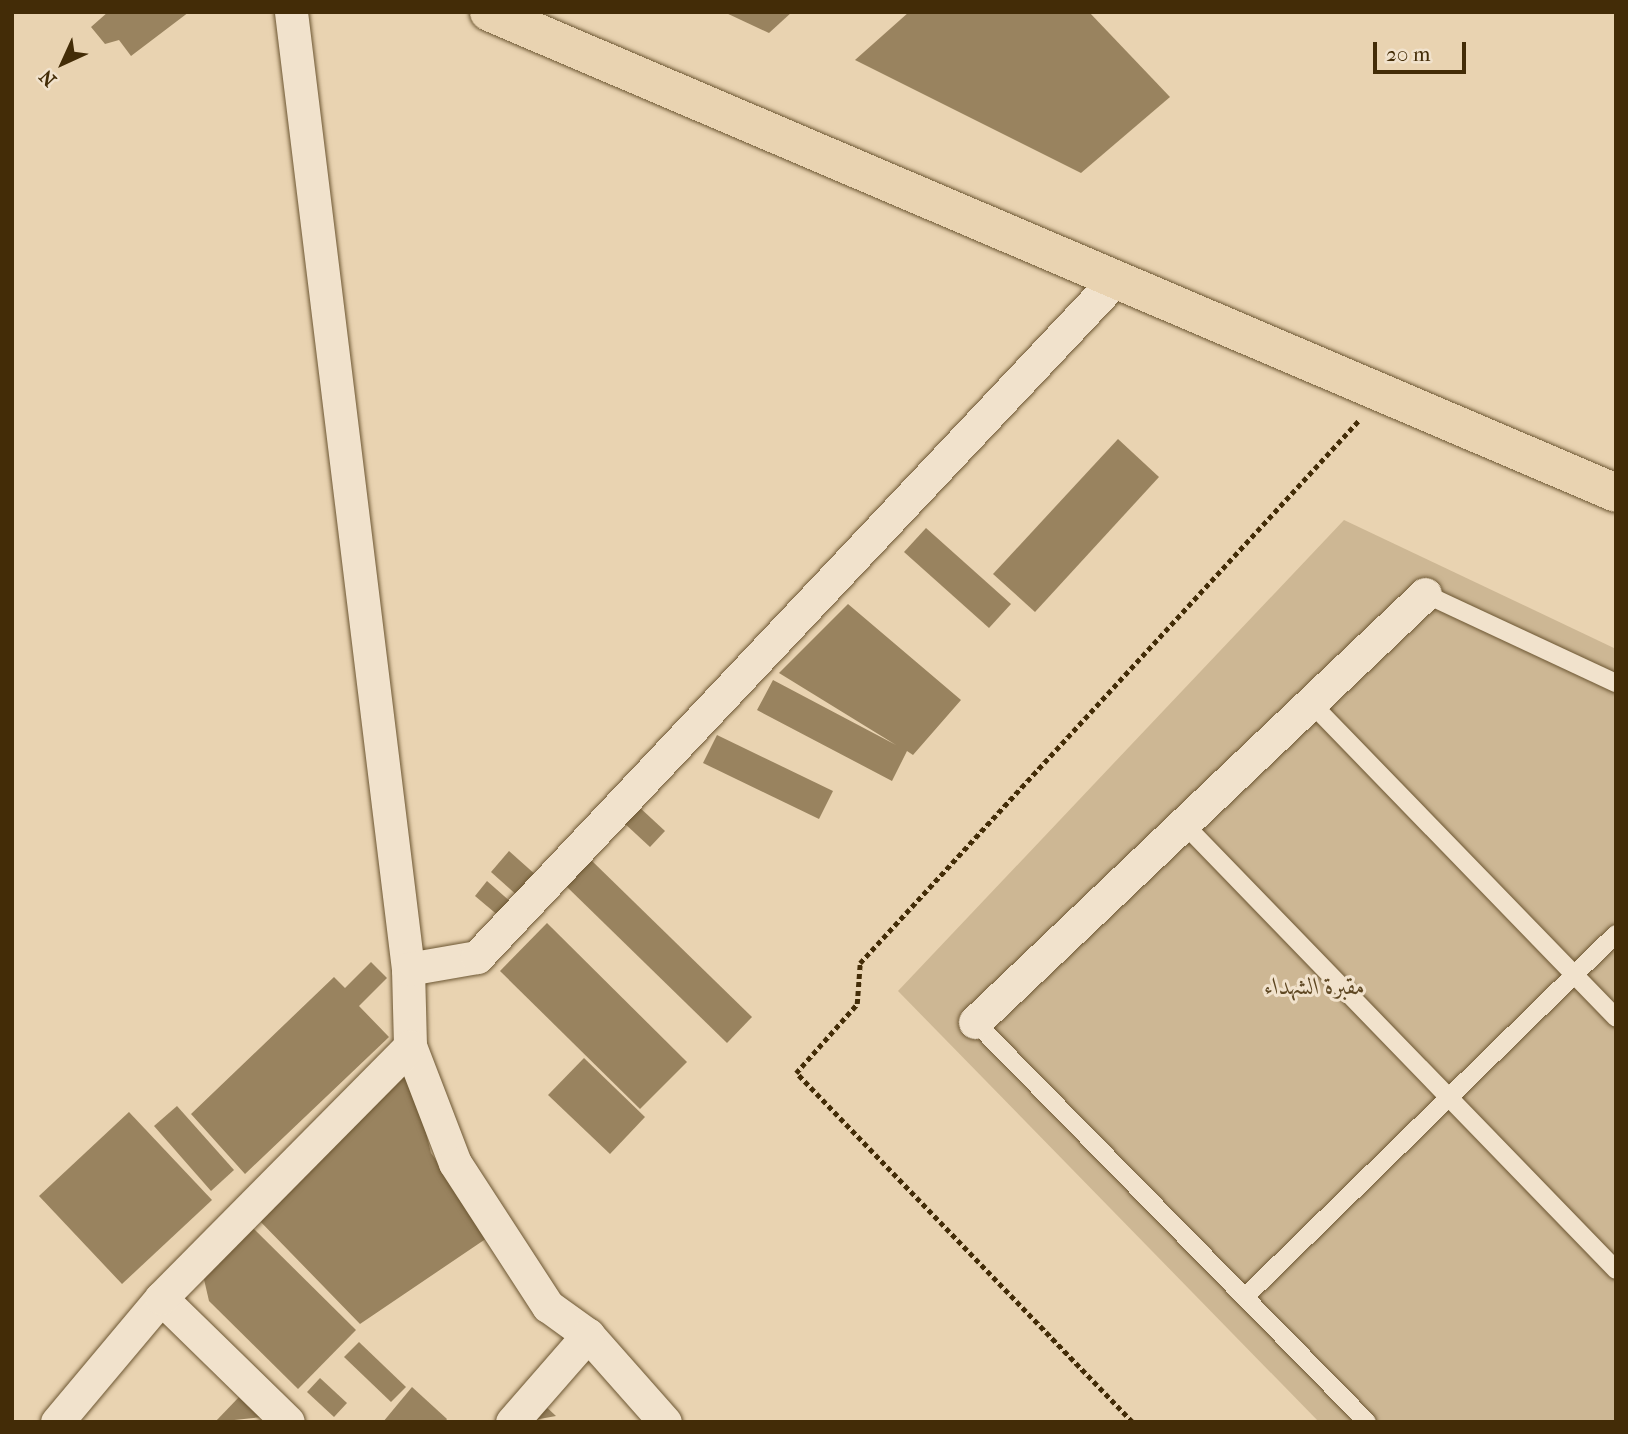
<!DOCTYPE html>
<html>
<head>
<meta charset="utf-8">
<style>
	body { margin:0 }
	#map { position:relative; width:1628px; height:1434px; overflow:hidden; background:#e9d3b1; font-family:"IM FELL French Canon",Amiri,serif }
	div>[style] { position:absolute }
	.green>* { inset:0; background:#cdb794 }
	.building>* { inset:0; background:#99835f }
	.path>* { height:4.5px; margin-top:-2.25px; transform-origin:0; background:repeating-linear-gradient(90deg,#432c07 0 5px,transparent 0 8.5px) }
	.roads { filter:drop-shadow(0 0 2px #6c5632) drop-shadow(0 0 2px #6c5632) }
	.lane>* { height:18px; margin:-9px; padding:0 9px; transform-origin:9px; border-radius:9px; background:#f1e2cc }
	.street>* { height:33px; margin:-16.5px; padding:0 16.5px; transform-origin:16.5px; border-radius:16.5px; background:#f1e2cc }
	.primary>* { height:38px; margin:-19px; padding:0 19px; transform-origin:19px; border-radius:19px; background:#e9d3b1 }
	span { translate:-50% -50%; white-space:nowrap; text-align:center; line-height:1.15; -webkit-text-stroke:6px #f1e2cc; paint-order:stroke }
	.park-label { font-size:24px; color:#5f4823; font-style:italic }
	.frame { position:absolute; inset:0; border:14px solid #432c07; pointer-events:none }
	.north { position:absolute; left:28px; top:28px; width:70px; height:70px; -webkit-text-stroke:5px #f1e2cc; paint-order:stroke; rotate:225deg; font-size:19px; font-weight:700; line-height:28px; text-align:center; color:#432c07 }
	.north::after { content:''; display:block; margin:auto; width:24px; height:32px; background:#432c07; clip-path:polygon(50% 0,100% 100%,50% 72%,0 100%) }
	.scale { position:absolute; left:1373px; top:42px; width:93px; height:32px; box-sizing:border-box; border:4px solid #432c07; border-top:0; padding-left:9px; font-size:21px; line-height:24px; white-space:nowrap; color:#432c07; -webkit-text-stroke:5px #f1e2cc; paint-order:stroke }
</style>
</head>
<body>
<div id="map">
	<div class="green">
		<i style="clip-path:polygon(1344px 520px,1616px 649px,1616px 1422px,1319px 1422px,898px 991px)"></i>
	</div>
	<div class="building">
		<i style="clip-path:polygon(108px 12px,189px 12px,131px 56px,119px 40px,105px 44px,91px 27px)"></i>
		<i style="clip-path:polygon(724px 12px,792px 12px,769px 33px)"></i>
		<i style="clip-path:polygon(909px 12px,1089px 12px,1170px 97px,1081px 173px,855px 60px)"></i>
		<i style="clip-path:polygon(1118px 439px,1159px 477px,1035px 612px,993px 574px)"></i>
		<i style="clip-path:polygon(926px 528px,1011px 604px,989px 628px,904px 552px)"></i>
		<i style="clip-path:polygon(848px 604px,961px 700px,913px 755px,907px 751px,892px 781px,757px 710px,773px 680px,896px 745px,779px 673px)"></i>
		<i style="clip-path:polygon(717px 735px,833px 791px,819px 819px,703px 763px)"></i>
		<i style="clip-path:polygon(638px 806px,665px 831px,650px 847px,623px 822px)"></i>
		<i style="clip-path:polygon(509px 851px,537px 876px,519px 897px,491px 872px)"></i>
		<i style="clip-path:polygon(591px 860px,752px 1017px,727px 1043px,566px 886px)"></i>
		<i style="clip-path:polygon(487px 881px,512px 903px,500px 917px,475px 896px)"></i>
		<i style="clip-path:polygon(547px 923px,687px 1062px,640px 1109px,500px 971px)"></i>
		<i style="clip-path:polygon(371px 962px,387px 978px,359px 1006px,389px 1037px,245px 1174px,191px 1114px,334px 977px,345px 988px)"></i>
		<i style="clip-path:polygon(584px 1058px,645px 1117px,610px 1154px,548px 1095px)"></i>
		<i style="clip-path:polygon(409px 1062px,431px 1153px,490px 1236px,360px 1324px,255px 1216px)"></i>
		<i style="clip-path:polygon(177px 1106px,234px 1170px,211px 1191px,154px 1126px)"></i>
		<i style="clip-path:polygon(129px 1112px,212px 1200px,122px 1284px,39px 1196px)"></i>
		<i style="clip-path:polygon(251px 1226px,356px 1330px,298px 1389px,209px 1301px,203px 1275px)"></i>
		<i style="clip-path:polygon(359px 1342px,406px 1387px,391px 1402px,344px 1357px)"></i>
		<i style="clip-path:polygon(320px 1378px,347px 1403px,334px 1417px,307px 1392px)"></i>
		<i style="clip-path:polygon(412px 1387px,447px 1419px,445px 1422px,383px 1422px)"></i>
		<i style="clip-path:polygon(240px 1396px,262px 1417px,215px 1422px)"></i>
		<i style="clip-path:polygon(542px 1403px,556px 1416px,523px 1422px)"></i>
	</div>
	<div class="path">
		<i style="left:1132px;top:1422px;width:484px;rotate:-133.9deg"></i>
		<i style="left:796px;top:1073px;width:92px;rotate:-48.5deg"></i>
		<i style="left:857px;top:1004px;width:41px;rotate:-85.8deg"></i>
		<i style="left:860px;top:963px;width:739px;rotate:-47.41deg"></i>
	</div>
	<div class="roads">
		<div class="lane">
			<i style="left:1425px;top:594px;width:211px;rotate:25deg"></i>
			<i style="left:1311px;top:703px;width:438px;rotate:45.9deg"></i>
			<i style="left:1184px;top:824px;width:621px;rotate:45.91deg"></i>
			<i style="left:975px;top:1022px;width:560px;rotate:45.58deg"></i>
			<i style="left:1245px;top:1297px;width:519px;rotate:-44.38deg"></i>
		</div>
		<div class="street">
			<i style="left:291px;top:12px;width:964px;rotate:83.03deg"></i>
			<i style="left:408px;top:969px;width:77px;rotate:88.5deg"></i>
			<i style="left:410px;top:1046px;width:125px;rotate:69deg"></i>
			<i style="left:455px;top:1163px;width:171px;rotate:57deg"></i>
			<i style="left:548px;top:1306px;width:49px;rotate:35.9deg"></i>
			<i style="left:588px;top:1335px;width:116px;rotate:48.5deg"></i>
			<i style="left:408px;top:969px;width:70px;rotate:-9.9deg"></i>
			<i style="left:477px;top:957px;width:930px;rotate:-46.7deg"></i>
			<i style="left:975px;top:1022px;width:621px;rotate:-43.56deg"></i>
			<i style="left:161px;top:1298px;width:177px;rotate:44.3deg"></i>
			<i style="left:57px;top:1422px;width:162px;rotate:-50deg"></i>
			<i style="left:161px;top:1298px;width:354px;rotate:-45.3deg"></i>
			<i style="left:512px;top:1422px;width:116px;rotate:-48.9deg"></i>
		</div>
		<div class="primary">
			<i style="left:489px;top:12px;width:1225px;rotate:23.11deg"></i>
		</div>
	</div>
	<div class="park-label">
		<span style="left:1315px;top:987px">مقبرة الشهداء</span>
	</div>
	<div class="frame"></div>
	<div class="north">N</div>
	<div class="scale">20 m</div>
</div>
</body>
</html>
